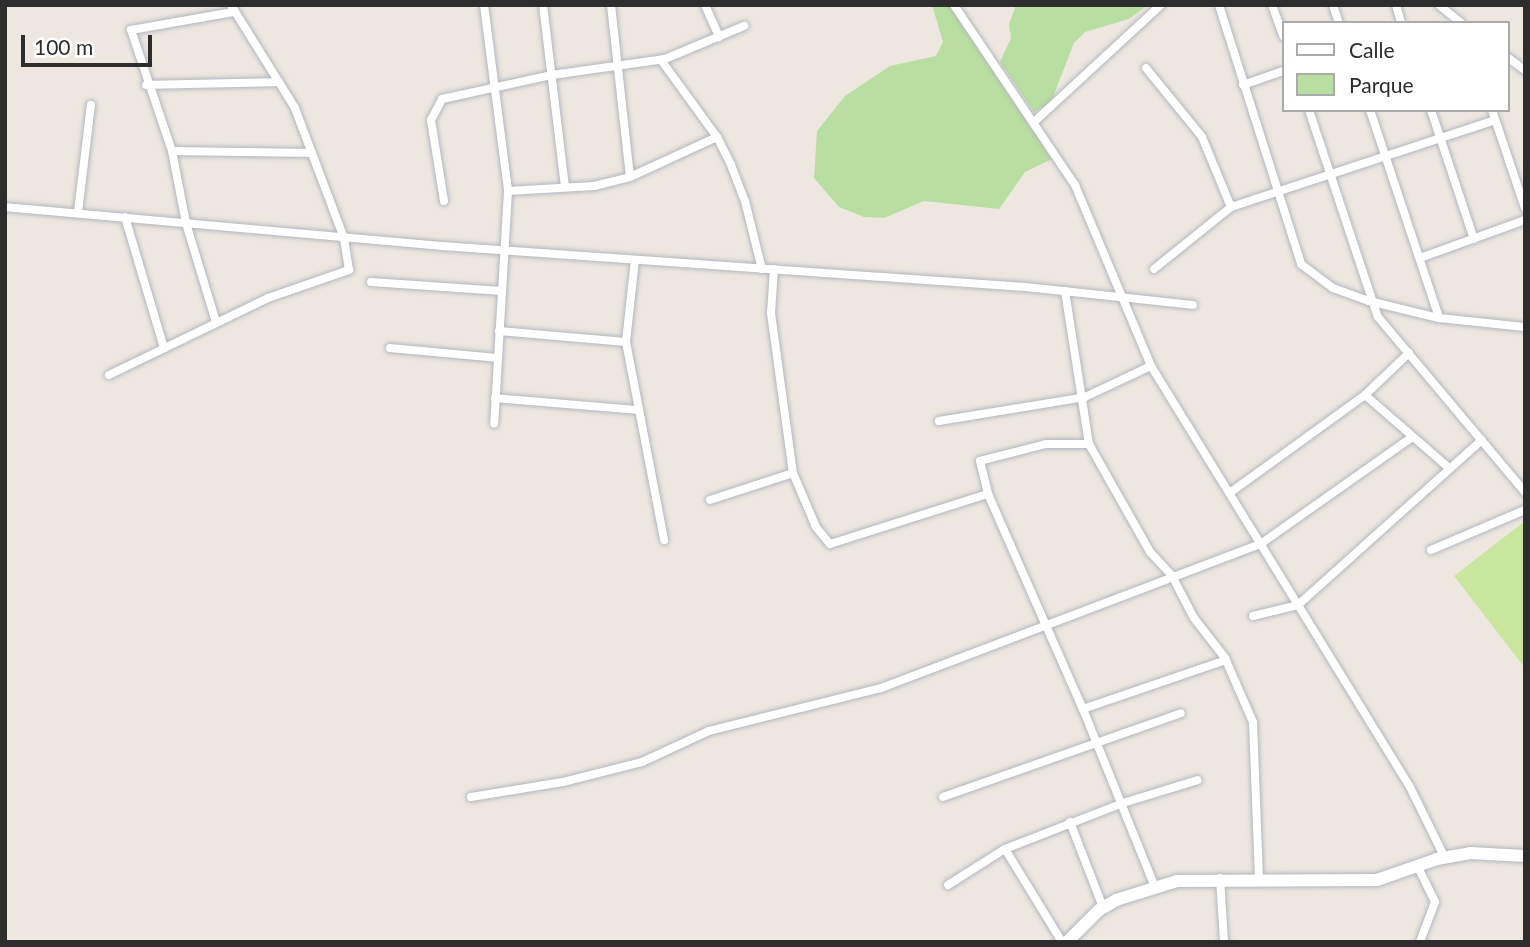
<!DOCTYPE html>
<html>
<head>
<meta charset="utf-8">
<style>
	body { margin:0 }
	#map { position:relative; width:1530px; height:947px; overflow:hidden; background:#ede7e0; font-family:Lato,sans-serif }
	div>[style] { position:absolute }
	.green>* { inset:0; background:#b8dfa1 }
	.pitch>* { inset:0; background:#c9e69e }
	.roads { filter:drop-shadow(0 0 2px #b3b6bf) drop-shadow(0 0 2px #b3b6bf) }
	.street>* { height:8px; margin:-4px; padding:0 4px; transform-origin:4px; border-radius:4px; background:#fff }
	.secondary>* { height:12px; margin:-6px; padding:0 6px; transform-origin:6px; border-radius:6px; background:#fff }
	span { translate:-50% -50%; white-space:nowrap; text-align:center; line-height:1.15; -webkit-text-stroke:7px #fff; paint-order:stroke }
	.frame { position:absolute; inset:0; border:7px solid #2d2d2d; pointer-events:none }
	.legend { position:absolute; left:1282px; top:21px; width:228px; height:91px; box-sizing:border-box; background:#fff; border:2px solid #ababab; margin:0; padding:9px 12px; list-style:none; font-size:21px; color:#2d2d2d }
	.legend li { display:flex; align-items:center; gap:14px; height:35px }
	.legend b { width:35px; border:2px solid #ababab }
	.scale { position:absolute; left:21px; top:35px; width:131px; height:32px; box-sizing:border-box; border:4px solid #2d2d2d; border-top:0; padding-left:9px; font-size:21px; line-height:24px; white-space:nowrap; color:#2d2d2d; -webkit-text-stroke:5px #fff; paint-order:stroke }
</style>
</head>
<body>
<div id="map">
	<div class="green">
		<i style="clip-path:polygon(932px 5px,949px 5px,1052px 159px,1025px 172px,999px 209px,924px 201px,884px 218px,864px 217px,839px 207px,814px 178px,817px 131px,845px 96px,890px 66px,936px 56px,943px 42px)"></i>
		<i style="clip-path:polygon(1016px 5px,1148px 5px,1129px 19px,1085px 32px,1074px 43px,1051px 102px,1034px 112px,1000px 62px,1011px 38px,1009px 24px)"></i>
	</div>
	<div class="pitch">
		<i style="clip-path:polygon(1525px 521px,1525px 668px,1454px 576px)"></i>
	</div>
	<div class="roads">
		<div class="street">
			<i style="left:484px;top:5px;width:188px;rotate:82.6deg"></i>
			<i style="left:508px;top:191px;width:233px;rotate:93.4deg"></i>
			<i style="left:543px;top:5px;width:183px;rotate:83.1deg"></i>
			<i style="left:611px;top:5px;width:173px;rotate:83.7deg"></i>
			<i style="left:705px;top:5px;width:35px;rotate:66deg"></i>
			<i style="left:954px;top:5px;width:217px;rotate:56.1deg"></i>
			<i style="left:1075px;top:185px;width:196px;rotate:67.2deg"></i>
			<i style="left:1151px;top:366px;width:494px;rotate:58.4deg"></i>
			<i style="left:1410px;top:787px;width:79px;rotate:63.8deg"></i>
			<i style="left:1219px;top:5px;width:272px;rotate:72.4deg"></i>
			<i style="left:1301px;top:264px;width:40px;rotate:37deg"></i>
			<i style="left:1333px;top:288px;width:38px;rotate:20deg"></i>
			<i style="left:1369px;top:301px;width:72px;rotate:13.7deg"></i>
			<i style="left:1439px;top:318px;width:86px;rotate:6deg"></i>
			<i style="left:1272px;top:5px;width:33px;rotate:70deg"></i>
			<i style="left:1333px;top:5px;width:19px;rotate:72deg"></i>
			<i style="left:1396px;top:5px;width:19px;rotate:74deg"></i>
			<i style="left:1439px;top:5px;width:28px;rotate:39deg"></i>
			<i style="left:1507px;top:57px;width:22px;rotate:36deg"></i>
			<i style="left:661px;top:60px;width:95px;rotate:54deg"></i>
			<i style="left:717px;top:137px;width:31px;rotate:63deg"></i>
			<i style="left:731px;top:165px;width:39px;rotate:69deg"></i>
			<i style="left:745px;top:201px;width:70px;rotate:76deg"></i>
			<i style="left:1146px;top:68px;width:89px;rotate:50.9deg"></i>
			<i style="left:1202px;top:137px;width:76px;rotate:67.5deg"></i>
			<i style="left:146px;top:85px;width:133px;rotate:-1.3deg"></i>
			<i style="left:1243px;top:85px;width:42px;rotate:-19.3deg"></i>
			<i style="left:1309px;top:110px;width:218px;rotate:71.6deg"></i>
			<i style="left:1378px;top:317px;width:229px;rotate:50deg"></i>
			<i style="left:1370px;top:110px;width:219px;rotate:71.6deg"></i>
			<i style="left:1431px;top:110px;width:136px;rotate:71.6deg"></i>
			<i style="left:1492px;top:110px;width:103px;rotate:71.4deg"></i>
			<i style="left:1034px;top:122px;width:173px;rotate:-42.7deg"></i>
			<i style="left:172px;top:151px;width:140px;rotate:0.8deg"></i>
			<i style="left:508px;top:191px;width:86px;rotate:-3.3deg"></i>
			<i style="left:594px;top:186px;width:37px;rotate:-14deg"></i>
			<i style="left:630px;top:177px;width:96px;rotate:-24.7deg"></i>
			<i style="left:444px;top:201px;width:82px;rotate:-99.1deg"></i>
			<i style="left:431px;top:120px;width:24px;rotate:-62deg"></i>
			<i style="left:442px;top:99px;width:113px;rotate:-12.3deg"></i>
			<i style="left:552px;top:75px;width:114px;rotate:-8.1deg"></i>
			<i style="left:665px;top:59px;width:86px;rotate:-22.7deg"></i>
			<i style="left:5px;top:207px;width:439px;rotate:5.1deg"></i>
			<i style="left:442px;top:246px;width:584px;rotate:4.02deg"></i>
			<i style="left:1025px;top:287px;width:169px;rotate:6.1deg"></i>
			<i style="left:78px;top:212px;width:108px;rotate:-83.1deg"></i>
			<i style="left:125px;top:217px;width:137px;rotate:73.4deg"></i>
			<i style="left:1420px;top:258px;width:112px;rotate:-19.9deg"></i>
			<i style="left:635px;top:260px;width:82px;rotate:96.3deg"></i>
			<i style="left:626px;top:342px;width:202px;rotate:79.1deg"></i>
			<i style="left:774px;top:269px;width:44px;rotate:93.9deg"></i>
			<i style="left:771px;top:313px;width:162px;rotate:82.2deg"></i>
			<i style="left:793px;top:473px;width:59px;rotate:66.9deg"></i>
			<i style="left:816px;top:527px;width:22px;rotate:51deg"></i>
			<i style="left:830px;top:544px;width:166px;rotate:-17.6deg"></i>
			<i style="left:1154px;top:269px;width:99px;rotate:-38.8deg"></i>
			<i style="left:1231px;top:207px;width:278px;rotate:-18.2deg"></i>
			<i style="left:371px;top:282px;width:131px;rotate:3.9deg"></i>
			<i style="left:1065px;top:291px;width:155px;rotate:81.1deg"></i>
			<i style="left:1089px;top:444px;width:124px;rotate:60.5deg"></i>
			<i style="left:1150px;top:552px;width:33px;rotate:47deg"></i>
			<i style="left:1172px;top:576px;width:47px;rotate:62.4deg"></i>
			<i style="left:1194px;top:618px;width:51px;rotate:52.2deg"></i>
			<i style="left:1225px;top:658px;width:70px;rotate:66.4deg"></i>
			<i style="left:1253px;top:722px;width:157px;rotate:87.8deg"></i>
			<i style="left:216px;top:322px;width:103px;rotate:-106.9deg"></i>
			<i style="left:186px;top:223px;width:73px;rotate:-101deg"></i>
			<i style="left:172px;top:151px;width:128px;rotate:-108.7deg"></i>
			<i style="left:131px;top:30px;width:104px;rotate:-10deg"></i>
			<i style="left:499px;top:331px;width:127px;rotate:5deg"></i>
			<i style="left:390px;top:348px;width:107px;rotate:5.3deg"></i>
			<i style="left:109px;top:375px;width:177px;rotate:-25.8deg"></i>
			<i style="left:268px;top:298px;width:86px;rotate:-19.1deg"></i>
			<i style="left:349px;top:270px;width:32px;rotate:-99deg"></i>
			<i style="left:344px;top:238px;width:139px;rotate:-110.7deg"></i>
			<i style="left:295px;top:108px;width:121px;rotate:-121.9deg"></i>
			<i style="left:1365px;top:395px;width:111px;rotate:41deg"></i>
			<i style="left:495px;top:398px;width:144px;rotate:4.8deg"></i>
			<i style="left:939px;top:421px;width:148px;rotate:-9.3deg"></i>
			<i style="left:1085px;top:397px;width:73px;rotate:-25.2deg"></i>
			<i style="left:1089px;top:444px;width:43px;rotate:180deg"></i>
			<i style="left:1046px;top:444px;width:68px;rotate:165.6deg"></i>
			<i style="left:980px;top:461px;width:34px;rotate:76deg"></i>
			<i style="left:988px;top:494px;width:235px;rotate:66.2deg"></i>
			<i style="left:1083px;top:709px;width:192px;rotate:68deg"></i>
			<i style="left:1231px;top:492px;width:165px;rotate:-35.9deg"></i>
			<i style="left:1365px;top:395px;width:61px;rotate:-43.7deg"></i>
			<i style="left:710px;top:500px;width:87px;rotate:-18deg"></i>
			<i style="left:1431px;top:550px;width:102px;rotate:-23.1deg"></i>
			<i style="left:1253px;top:616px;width:46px;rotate:-13.7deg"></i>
			<i style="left:1298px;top:605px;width:247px;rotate:-41.9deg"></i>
			<i style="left:1083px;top:709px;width:151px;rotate:-18.9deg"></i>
			<i style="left:471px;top:797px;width:93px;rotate:-9.3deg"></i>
			<i style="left:563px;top:782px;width:81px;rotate:-14.2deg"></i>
			<i style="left:642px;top:762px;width:74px;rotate:-24.8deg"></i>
			<i style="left:709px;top:731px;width:177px;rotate:-14deg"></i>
			<i style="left:881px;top:688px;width:408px;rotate:-20.8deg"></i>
			<i style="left:1262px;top:543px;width:184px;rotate:-35.2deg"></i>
			<i style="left:943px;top:797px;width:252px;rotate:-19.4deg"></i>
			<i style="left:1070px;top:822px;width:91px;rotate:68.8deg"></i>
			<i style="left:1005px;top:849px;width:109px;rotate:58.5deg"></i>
			<i style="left:1418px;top:867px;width:39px;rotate:64deg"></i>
			<i style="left:1435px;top:902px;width:43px;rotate:110.6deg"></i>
			<i style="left:1220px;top:878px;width:64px;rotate:86.4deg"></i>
			<i style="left:948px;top:885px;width:67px;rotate:-32.3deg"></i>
			<i style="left:1005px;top:849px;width:127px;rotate:-21.3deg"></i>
			<i style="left:1123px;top:803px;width:78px;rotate:-17deg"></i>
		</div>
		<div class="secondary">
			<i style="left:1067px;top:942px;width:45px;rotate:-45deg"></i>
			<i style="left:1099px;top:910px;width:20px;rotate:-30deg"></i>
			<i style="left:1116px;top:900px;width:64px;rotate:-17.3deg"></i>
			<i style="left:1177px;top:881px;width:200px;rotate:-0.3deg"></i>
			<i style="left:1377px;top:880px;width:64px;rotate:-19.3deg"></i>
			<i style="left:1437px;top:859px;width:34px;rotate:-10deg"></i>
			<i style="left:1470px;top:853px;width:55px;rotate:3.1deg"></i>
		</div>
	</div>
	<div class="frame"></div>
	<ul class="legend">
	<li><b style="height:9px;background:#fff"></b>Calle</li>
	<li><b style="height:19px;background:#b8dfa1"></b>Parque</li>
	</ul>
	<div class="scale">100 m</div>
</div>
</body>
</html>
